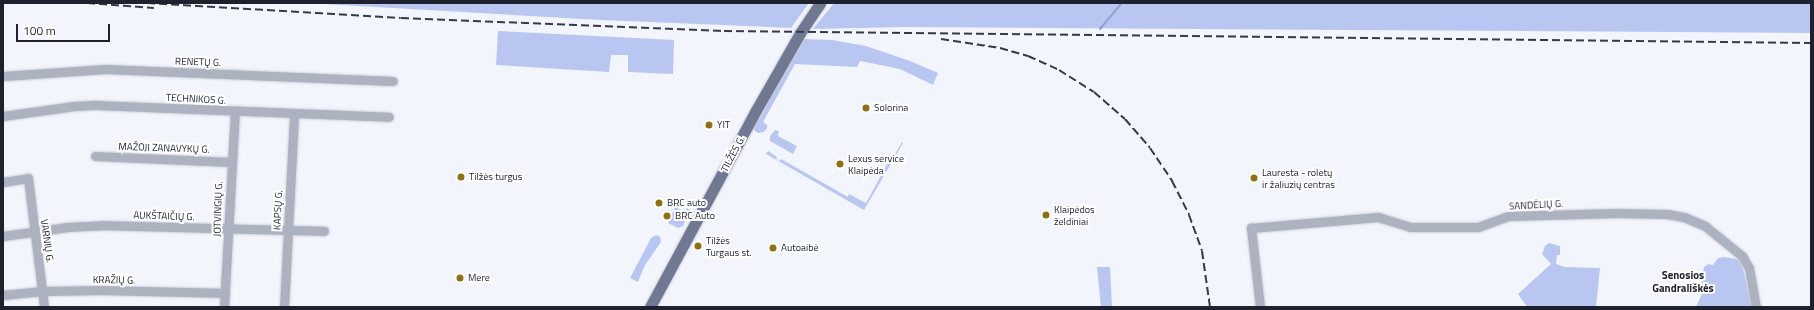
<!DOCTYPE html>
<html>
<head>
<meta charset="utf-8">
<style>
	body { margin:0 }
	#map { position:relative; width:1814px; height:310px; overflow:hidden; background:#f3f5fc; font-family:"Titillium Web",sans-serif }
	div>[style] { position:absolute }
	.green>* { inset:0; background:#b9c6f1 }
	.stream>* { height:2px; margin:-1px; padding:0 1px; transform-origin:1px; border-radius:1px; background:#92a1d5 }
	.roads { filter:drop-shadow(0 0 1px #cdcfd7) drop-shadow(0 0 1px #cdcfd7) }
	.minor>* { height:9px; margin:-4.5px; padding:0 4.5px; transform-origin:4.5px; border-radius:4.5px; background:#adb2c0 }
	.major>* { height:11px; margin:-5.5px; padding:0 5.5px; transform-origin:5.5px; border-radius:5.5px; background:#717992 }
	.rail>* { height:2px; margin-top:-1px; transform-origin:0; background:repeating-linear-gradient(90deg,#363946 0 8px,transparent 0 12px) }
	.dots>* { width:11px; height:11px; translate:-50% -50%; box-sizing:border-box; border:2px solid #fff; border-radius:50% }
	span { translate:-50% -50%; white-space:nowrap; text-align:center; line-height:1.15; -webkit-text-stroke:4px #fff; paint-order:stroke }
	.street-label { font-size:10px; color:#1e212e }
	.poi-label { font-size:10px; color:#1e212e }
	.left { translate:0 -50%; text-align:left }
	.neighbourhood-label { font-size:11px; color:#1e212e; font-weight:700 }
	.frame { position:absolute; inset:0; border:4px solid #1e212e; pointer-events:none }
	.scale { position:absolute; left:16px; top:24px; width:94px; height:18px; box-sizing:border-box; border:2px solid #1e212e; border-top:0; padding-left:5px; font-size:12px; line-height:14px; white-space:nowrap; color:#1e212e; -webkit-text-stroke:3px #fff; paint-order:stroke }
</style>
</head>
<body>
<div id="map">
	<div class="green">
		<i style="clip-path:polygon(306px 3px,809px 3px,791px 28px,601px 20px)"></i>
		<i style="clip-path:polygon(834px 3px,1811px 3px,1811px 33px,907px 27px,813px 29px)"></i>
		<i style="clip-path:polygon(498px 31px,674px 40px,673px 74px,628px 72px,628px 55px,611px 55px,609px 72px,496px 65px)"></i>
		<i style="clip-path:polygon(803px 39px,832px 40px,866px 46px,910px 61px,938px 73px,933px 85px,900px 69px,860px 61px,857px 67px,795px 64px,763px 122px,767px 125px,767px 128px,764px 132px,758px 133px,754px 130px,754px 125px,762px 115px,773px 90px)"></i>
		<i style="clip-path:polygon(775px 130px,779px 131px,778px 136px,797px 146px,793px 154px,770px 141px,770px 136px)"></i>
		<i style="clip-path:polygon(902px 142px,903px 143px,864px 210px,766px 154px,768px 151px,777px 157px,776px 159px,779px 161px,781px 159px,848px 197px,849px 194px,866px 203px,889px 161px,891px 161px)"></i>
		<i style="clip-path:polygon(675px 207px,685px 212px,687px 208px,690px 210px,683px 226px,678px 228px,668px 223px)"></i>
		<i style="clip-path:polygon(656px 235px,660px 237px,661px 242px,645px 265px,638px 282px,630px 278px,651px 238px)"></i>
		<i style="clip-path:polygon(1549px 243px,1560px 246px,1560px 255px,1557px 255px,1556px 264px,1565px 267px,1600px 268px,1596px 307px,1528px 307px,1525px 304px,1518px 294px,1551px 264px,1542px 254px,1545px 246px)"></i>
		<i style="clip-path:polygon(1725px 257px,1741px 260px,1752px 307px,1696px 307px,1705px 287px,1701px 285px,1704px 267px,1708px 264px,1713px 265px,1718px 258px)"></i>
		<i style="clip-path:polygon(1097px 267px,1110px 267px,1112px 307px,1101px 307px)"></i>
	</div>
	<div class="stream">
		<i style="left:1100px;top:29px;width:34px;rotate:-50deg"></i>
	</div>
	<div class="roads">
		<div class="minor">
			<i style="left:3px;top:76px;width:103px;rotate:-3.9deg"></i>
			<i style="left:106px;top:69px;width:287px;rotate:2.4deg"></i>
			<i style="left:3px;top:116px;width:72px;rotate:-8deg"></i>
			<i style="left:74px;top:106px;width:22px;rotate:-3deg"></i>
			<i style="left:96px;top:105px;width:293px;rotate:2.3deg"></i>
			<i style="left:95px;top:156px;width:136px;rotate:2.5deg"></i>
			<i style="left:3px;top:182px;width:25px;rotate:-9deg"></i>
			<i style="left:28px;top:178px;width:130px;rotate:82.9deg"></i>
			<i style="left:3px;top:236px;width:65px;rotate:-8deg"></i>
			<i style="left:67px;top:227px;width:35px;rotate:-3deg"></i>
			<i style="left:102px;top:225px;width:222px;rotate:1.5deg"></i>
			<i style="left:3px;top:295px;width:40px;rotate:-5.7deg"></i>
			<i style="left:43px;top:291px;width:60px;rotate:-1deg"></i>
			<i style="left:103px;top:290px;width:122px;rotate:1.4deg"></i>
			<i style="left:224px;top:307px;width:196px;rotate:-86.8deg"></i>
			<i style="left:284px;top:307px;width:193px;rotate:-87deg"></i>
			<i style="left:1260px;top:307px;width:80px;rotate:-96.5deg"></i>
			<i style="left:1251px;top:228px;width:127px;rotate:-5deg"></i>
			<i style="left:1378px;top:217px;width:34px;rotate:17deg"></i>
			<i style="left:1411px;top:227px;width:67px"></i>
			<i style="left:1478px;top:227px;width:33px;rotate:-20deg"></i>
			<i style="left:1509px;top:216px;width:108px;rotate:-1.6deg"></i>
			<i style="left:1617px;top:213px;width:50px;rotate:1.1deg"></i>
			<i style="left:1667px;top:214px;width:17px;rotate:10deg"></i>
			<i style="left:1684px;top:217px;width:23px;rotate:23deg"></i>
			<i style="left:1705px;top:226px;width:48px;rotate:39deg"></i>
			<i style="left:1742px;top:256px;width:14px;rotate:60deg"></i>
			<i style="left:1749px;top:268px;width:40px;rotate:80deg"></i>
		</div>
		<div class="major">
			<i style="left:650px;top:307px;width:221px;rotate:-61.7deg"></i>
			<i style="left:755px;top:112px;width:91px;rotate:-60.3deg"></i>
			<i style="left:800px;top:33px;width:36px;rotate:-56deg"></i>
		</div>
	</div>
	<div class="rail">
		<i style="left:87px;top:3px;width:67px;rotate:4.3deg"></i>
		<i style="left:147px;top:3px;width:254px;rotate:3.4deg"></i>
		<i style="left:401px;top:18px;width:323px;rotate:2.3deg"></i>
		<i style="left:724px;top:31px;width:1087px;rotate:0.63deg"></i>
		<i style="left:941px;top:39px;width:60px;rotate:8.7deg"></i>
		<i style="left:1000px;top:48px;width:29px;rotate:16deg"></i>
		<i style="left:1028px;top:56px;width:34px;rotate:24deg"></i>
		<i style="left:1059px;top:70px;width:41px;rotate:32.2deg"></i>
		<i style="left:1094px;top:92px;width:41px;rotate:41.1deg"></i>
		<i style="left:1125px;top:119px;width:38px;rotate:49deg"></i>
		<i style="left:1150px;top:148px;width:40px;rotate:56deg"></i>
		<i style="left:1172px;top:181px;width:38px;rotate:63deg"></i>
		<i style="left:1189px;top:215px;width:38px;rotate:70deg"></i>
		<i style="left:1202px;top:251px;width:57px;rotate:81.9deg"></i>
	</div>
	<div class="dots">
		<i style="left:866px;top:108px;background:#8e7014"></i>
		<i style="left:709px;top:125px;background:#8e7014"></i>
		<i style="left:840px;top:164px;background:#8e7014"></i>
		<i style="left:461px;top:177px;background:#8e7014"></i>
		<i style="left:1254px;top:178px;background:#8e7014"></i>
		<i style="left:659px;top:203px;background:#8e7014"></i>
		<i style="left:1046px;top:215px;background:#8e7014"></i>
		<i style="left:667px;top:216px;background:#8e7014"></i>
		<i style="left:698px;top:246px;background:#8e7014"></i>
		<i style="left:773px;top:248px;background:#8e7014"></i>
		<i style="left:460px;top:278px;background:#8e7014"></i>
	</div>
	<div class="street-label">
		<span style="left:198px;top:62px;rotate:2deg">RENETŲ G.</span>
		<span style="left:196px;top:99px;rotate:3deg">TECHNIKOS G.</span>
		<span style="left:164px;top:148px;rotate:2deg">MAŽOJI ZANAVYKŲ G.</span>
		<span style="left:733px;top:154px;rotate:-62deg">TILŽĖS G.</span>
		<span style="left:1536px;top:205px;rotate:-3deg">SANDĖLIŲ G.</span>
		<span style="left:218px;top:209px;rotate:-88deg">JOTVINGIŲ G.</span>
		<span style="left:278px;top:210px;rotate:-87deg">KAPSŲ G.</span>
		<span style="left:164px;top:216px;rotate:2deg">AUKŠTAIČIŲ G.</span>
		<span style="left:47px;top:241px;rotate:82deg">VARNIŲ G.</span>
		<span style="left:114px;top:280px;rotate:1deg">KRAŽIŲ G.</span>
	</div>
	<div class="poi-label">
		<span class="left" style="left:874px;top:108px">Solorina</span>
		<span class="left" style="left:717px;top:125px">YIT</span>
		<span class="left" style="left:848px;top:164px">Lexus service<br>Klaipėda</span>
		<span class="left" style="left:1262px;top:178px">Lauresta - roletų<br>ir žaliuzių centras</span>
		<span class="left" style="left:469px;top:177px">Tilžės turgus</span>
		<span class="left" style="left:667px;top:203px">BRC auto</span>
		<span class="left" style="left:1054px;top:215px">Klaipėdos<br>želdiniai</span>
		<span class="left" style="left:675px;top:216px">BRC Auto</span>
		<span class="left" style="left:706px;top:246px">Tilžės<br>Turgaus st.</span>
		<span class="left" style="left:781px;top:248px">Autoaibė</span>
		<span class="left" style="left:468px;top:278px">Mere</span>
	</div>
	<div class="neighbourhood-label">
		<span style="left:1683px;top:282px">Senosios<br>Gandrališkės</span>
	</div>
	<div class="frame"></div>
	<div class="scale">100 m</div>
</div>
</body>
</html>
